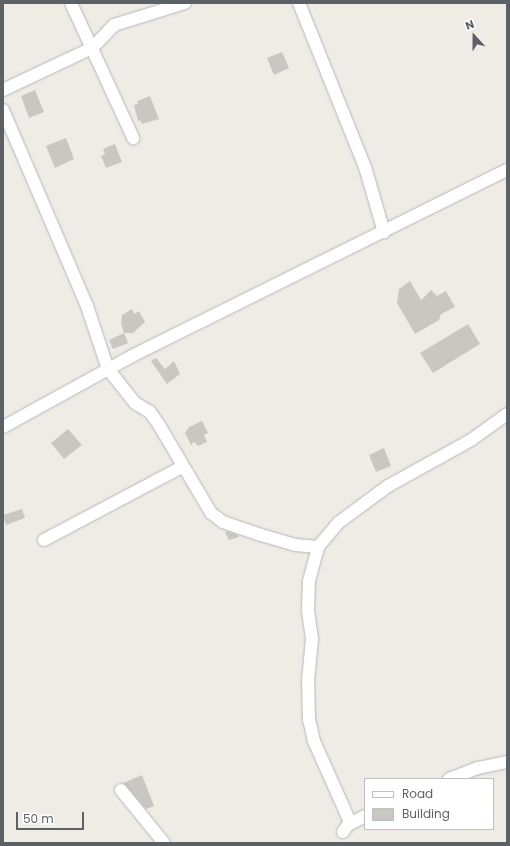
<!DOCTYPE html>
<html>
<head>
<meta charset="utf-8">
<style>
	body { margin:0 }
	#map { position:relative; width:510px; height:846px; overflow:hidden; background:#efece5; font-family:Poppins,sans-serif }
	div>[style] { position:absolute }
	.building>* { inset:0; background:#cac7c2 }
	.roads { filter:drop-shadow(0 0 1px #b5b7bb) drop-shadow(0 0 1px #b5b7bb) }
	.minor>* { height:12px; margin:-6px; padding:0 6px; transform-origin:6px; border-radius:6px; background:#fff }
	span { translate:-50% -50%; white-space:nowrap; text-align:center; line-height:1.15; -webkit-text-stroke:3px #fff; paint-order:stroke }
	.frame { position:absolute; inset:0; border:4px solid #5c6165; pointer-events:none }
	.legend { position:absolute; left:364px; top:778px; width:130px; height:52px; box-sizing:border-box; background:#fff; border:1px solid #bec0c1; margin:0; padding:5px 7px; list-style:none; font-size:12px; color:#5c6165 }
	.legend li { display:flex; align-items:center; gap:8px; height:20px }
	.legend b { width:20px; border:1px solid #bec0c1 }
	.north { position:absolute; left:454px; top:16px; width:40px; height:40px; -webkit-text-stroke:3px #fff; paint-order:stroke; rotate:339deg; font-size:11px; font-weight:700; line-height:16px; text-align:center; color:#5c6165 }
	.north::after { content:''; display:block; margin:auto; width:14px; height:18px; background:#5c6165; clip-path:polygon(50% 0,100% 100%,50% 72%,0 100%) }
	.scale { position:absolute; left:16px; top:812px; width:68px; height:18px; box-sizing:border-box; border:2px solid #5c6165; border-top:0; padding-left:5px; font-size:12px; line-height:14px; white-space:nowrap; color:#5c6165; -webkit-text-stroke:3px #fff; paint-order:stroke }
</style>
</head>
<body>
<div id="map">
	<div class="building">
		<i style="clip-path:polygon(282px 52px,289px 68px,274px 75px,267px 58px)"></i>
		<i style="clip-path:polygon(35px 90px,44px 112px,29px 118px,21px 96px)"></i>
		<i style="clip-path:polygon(150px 96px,159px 119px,142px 124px,140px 120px,138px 121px,134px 105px,138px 104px,137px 101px)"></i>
		<i style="clip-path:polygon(66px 138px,74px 159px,55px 168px,46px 146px)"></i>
		<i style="clip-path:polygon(115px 144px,122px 162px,106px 168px,101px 156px,105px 154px,103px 149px)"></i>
		<i style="clip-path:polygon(410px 281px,421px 300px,431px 290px,437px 296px,446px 291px,455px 307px,441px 314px,439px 320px,415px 334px,397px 303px,399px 289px)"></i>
		<i style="clip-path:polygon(132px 309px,134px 314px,139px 311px,145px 322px,133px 333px,124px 333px,121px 323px,122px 315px)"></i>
		<i style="clip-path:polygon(468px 324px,480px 344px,433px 373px,420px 353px)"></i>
		<i style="clip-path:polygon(124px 333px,128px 343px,113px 349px,109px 340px)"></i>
		<i style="clip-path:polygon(156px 358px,165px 369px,174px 361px,180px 374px,167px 384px,151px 361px)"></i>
		<i style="clip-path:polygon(202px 421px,208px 433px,204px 435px,207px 442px,198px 446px,194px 442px,191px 445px,185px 433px,189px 427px)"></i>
		<i style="clip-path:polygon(68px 429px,82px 445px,64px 459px,51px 443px)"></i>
		<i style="clip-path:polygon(384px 448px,391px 466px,376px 472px,369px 455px)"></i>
		<i style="clip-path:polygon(22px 509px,25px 518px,6px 525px,3px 515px)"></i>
		<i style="clip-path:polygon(227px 531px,238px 535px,239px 537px,229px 540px,225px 533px)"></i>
		<i style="clip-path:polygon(142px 775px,154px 806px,146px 809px,123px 783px)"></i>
	</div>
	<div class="roads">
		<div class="minor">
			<i style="left:71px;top:3px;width:149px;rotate:65.3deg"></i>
			<i style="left:299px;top:3px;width:177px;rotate:68.1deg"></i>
			<i style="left:365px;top:167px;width:68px;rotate:73.7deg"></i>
			<i style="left:3px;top:90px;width:98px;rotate:-25.3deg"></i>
			<i style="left:92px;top:48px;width:32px;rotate:-46deg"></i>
			<i style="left:114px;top:25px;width:74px;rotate:-17.2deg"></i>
			<i style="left:3px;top:110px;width:213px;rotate:66.8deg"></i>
			<i style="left:87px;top:306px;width:66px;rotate:71.6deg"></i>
			<i style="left:108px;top:369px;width:43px;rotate:51.5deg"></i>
			<i style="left:135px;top:403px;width:17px;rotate:31deg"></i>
			<i style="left:150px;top:412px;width:16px;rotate:55deg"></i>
			<i style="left:159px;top:425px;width:102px;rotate:59.4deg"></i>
			<i style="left:211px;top:513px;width:15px;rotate:37deg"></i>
			<i style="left:223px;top:522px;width:40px;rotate:18.9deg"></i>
			<i style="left:261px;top:535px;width:36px;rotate:16deg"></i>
			<i style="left:296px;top:545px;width:22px;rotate:5deg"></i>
			<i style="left:3px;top:427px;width:149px;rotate:-28.8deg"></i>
			<i style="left:134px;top:355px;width:416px;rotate:-26.4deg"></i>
			<i style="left:44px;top:540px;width:156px;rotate:-27.9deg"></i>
			<i style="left:449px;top:779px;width:31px;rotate:-21deg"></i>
			<i style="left:478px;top:768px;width:30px;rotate:-12deg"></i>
			<i style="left:121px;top:790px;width:68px;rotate:50.9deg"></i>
			<i style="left:348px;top:825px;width:19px;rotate:-28deg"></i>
			<i style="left:343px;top:832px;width:12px;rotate:-55deg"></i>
			<i style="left:350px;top:822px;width:89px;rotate:-114deg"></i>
			<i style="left:314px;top:741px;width:22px;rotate:-103deg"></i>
			<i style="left:309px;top:720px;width:40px;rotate:-91.4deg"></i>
			<i style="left:308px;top:680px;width:41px;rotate:-84.4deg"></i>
			<i style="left:312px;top:639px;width:30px;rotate:-98deg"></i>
			<i style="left:308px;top:609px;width:28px;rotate:-88deg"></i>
			<i style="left:309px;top:581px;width:35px;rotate:-75deg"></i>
			<i style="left:318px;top:547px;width:31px;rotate:-50deg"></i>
			<i style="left:338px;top:523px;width:62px;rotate:-36.5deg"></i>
			<i style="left:388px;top:486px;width:95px;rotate:-29deg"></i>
			<i style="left:471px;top:440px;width:44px;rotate:-35.8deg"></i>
		</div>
	</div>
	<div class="frame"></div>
	<ul class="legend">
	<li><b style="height:5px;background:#fff"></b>Road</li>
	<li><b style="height:11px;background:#cac7c2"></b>Building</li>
	</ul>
	<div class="north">N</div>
	<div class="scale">50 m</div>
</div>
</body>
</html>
